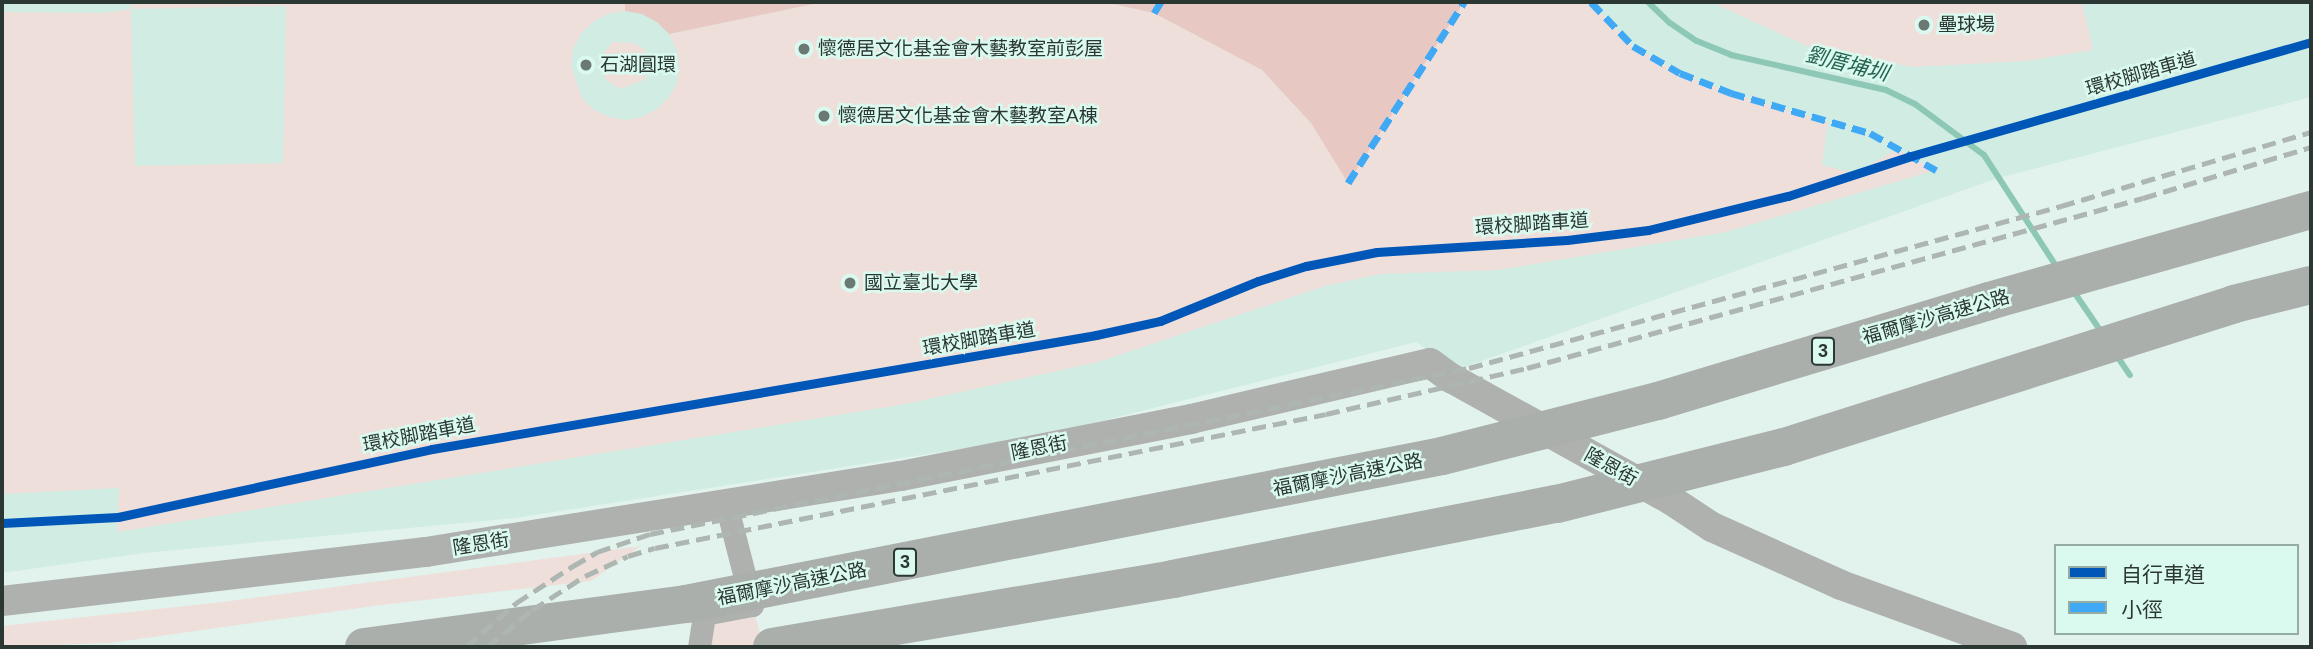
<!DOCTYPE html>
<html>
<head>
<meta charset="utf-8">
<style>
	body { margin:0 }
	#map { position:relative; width:2313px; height:649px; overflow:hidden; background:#e2f3ed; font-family:Arial,"Noto Sans TC",sans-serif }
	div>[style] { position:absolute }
	.built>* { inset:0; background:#d0ece3 }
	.green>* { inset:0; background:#eedfdb }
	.forest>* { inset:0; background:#e8c8c3 }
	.stream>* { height:6px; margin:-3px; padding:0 3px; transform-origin:3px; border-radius:3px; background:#8dc8b6 }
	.minor>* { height:23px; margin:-11.5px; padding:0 11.5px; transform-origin:11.5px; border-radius:11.5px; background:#afb1af }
	.tertiary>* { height:30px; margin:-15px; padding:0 15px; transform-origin:15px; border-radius:15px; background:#afb1af }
	.motorway>* { height:38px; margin:-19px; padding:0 19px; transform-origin:19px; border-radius:19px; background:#aaafac }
	.rail>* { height:5px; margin-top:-2.5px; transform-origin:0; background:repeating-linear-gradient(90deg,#aeb6b2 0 14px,transparent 0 21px) }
	.motorway-bridge>* { height:38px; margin:-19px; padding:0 19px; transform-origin:19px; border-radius:19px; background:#aaafac }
	.quiet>* { height:7px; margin-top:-3.5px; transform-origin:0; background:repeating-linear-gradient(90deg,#3fa9f5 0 14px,transparent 0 21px) }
	.cycleway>* { height:9px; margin:-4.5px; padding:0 4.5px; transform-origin:4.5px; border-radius:4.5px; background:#0057b8 }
	.dots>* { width:19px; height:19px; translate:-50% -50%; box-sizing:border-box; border:4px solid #dbfaef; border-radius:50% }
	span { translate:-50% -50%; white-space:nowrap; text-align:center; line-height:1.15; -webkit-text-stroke:5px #dbfaef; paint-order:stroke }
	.shield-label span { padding:2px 5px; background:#dbfaef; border:2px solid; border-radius:5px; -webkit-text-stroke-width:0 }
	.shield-label { font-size:18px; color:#2b3733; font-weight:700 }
	.poi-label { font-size:19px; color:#2b3733 }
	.left { translate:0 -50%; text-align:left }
	.street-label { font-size:19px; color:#2b3733 }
	.water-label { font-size:21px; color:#276353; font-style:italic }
	.frame { position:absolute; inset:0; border:4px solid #2b3733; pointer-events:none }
	.legend { position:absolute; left:2054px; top:544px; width:245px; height:91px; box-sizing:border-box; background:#dbfaef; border:2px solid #95aca4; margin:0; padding:9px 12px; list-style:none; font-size:21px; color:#2b3733 }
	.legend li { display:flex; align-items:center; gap:14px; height:35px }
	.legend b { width:35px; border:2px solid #95aca4 }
</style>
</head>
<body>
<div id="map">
	<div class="built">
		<i style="clip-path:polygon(2px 2px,2311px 2px,2311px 97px,1998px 178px,1456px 370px,1416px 342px,1038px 437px,515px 518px,144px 553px,2px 573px)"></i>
	</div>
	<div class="green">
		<i style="clip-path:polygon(evenodd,131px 2px,625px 2px,625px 11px,608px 14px,593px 22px,581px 34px,573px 49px,571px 66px,582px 98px,594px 110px,609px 117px,626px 120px,642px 117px,657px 109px,669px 97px,677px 83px,679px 66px,677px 50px,669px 34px,823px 2px,1104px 2px,1154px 13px,1262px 70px,1311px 123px,1348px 182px,1464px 2px,1591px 2px,1633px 46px,1680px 73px,1731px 93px,1828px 122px,1822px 165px,1857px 174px,1896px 149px,1936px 170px,1726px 232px,1498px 270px,1380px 274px,1325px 286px,1098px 362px,906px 404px,117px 532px,119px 488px,2px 494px,2px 12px,102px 13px,131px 9px,131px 2px,286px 6px,283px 163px,135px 166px,131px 9px,286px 6px)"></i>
		<i style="clip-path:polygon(1711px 2px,2082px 2px,2093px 50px,2027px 61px,1912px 67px,1811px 48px)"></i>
		<i style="clip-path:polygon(613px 42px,633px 43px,645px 49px,651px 68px,644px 80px,620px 89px,606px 80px,600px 63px,602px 55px)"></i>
		<i style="clip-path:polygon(641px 546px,591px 581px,381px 605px,110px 643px,2px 647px,2px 626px,222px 602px)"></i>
		<i style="clip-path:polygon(752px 605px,764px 647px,700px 647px,704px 614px)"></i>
	</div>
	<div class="forest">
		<i style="clip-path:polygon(625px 2px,823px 2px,669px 34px,657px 22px,642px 14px,625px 11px)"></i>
		<i style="clip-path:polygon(1104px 2px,1464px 2px,1348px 183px,1311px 123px,1262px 70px,1154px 13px)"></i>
	</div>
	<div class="stream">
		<i style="left:1648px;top:2px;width:30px;rotate:44deg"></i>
		<i style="left:1670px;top:23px;width:32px;rotate:34deg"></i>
		<i style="left:1697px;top:41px;width:37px;rotate:22deg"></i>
		<i style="left:1731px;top:55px;width:159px;rotate:12.7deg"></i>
		<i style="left:1886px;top:90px;width:32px;rotate:26deg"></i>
		<i style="left:1915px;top:104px;width:86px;rotate:36.5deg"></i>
		<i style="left:1984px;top:155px;width:136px;rotate:57deg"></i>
		<i style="left:2072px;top:289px;width:53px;rotate:55.7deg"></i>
		<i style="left:2117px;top:356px;width:23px;rotate:56deg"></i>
	</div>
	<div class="minor">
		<i style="left:699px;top:647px;width:33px;rotate:-81deg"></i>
		<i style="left:704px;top:614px;width:49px;rotate:-10.6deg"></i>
		<i style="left:752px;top:605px;width:104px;rotate:-104.4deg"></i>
	</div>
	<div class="tertiary">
		<i style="left:2px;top:601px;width:427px;rotate:-6.6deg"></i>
		<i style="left:426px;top:552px;width:481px;rotate:-9.1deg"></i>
		<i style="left:901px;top:476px;width:296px;rotate:-11.1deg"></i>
		<i style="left:1191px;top:419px;width:245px;rotate:-13.2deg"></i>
		<i style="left:1430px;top:363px;width:26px;rotate:36deg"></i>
		<i style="left:1451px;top:378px;width:252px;rotate:29deg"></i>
		<i style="left:1671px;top:500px;width:49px;rotate:33.4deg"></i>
		<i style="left:1712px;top:527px;width:141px;rotate:24.2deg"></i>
		<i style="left:1841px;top:585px;width:182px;rotate:19.9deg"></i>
	</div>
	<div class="motorway">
		<i style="left:1658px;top:401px;width:346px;rotate:-16.8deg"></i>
		<i style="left:1989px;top:301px;width:335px;rotate:-15.8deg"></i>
		<i style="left:1784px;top:447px;width:472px;rotate:-17.6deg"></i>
		<i style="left:2234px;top:304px;width:79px;rotate:-13.9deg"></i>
		<i style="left:364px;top:647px;width:325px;rotate:-7.6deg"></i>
		<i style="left:686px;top:604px;width:770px;rotate:-11.08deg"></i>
		<i style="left:772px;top:647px;width:407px;rotate:-9.6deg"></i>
		<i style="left:1173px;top:579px;width:391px;rotate:-11.1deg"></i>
	</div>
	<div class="rail">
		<i style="left:466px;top:647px;width:67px;rotate:-41.3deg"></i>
		<i style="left:516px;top:603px;width:68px;rotate:-33deg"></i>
		<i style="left:573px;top:566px;width:28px;rotate:-30deg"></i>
		<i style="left:597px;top:552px;width:56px;rotate:-18.8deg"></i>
		<i style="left:650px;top:534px;width:836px;rotate:-11.46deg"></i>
		<i style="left:1469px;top:368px;width:614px;rotate:-15.3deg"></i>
		<i style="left:2061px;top:206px;width:261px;rotate:-16.5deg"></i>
		<i style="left:487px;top:647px;width:58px;rotate:-39.4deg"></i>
		<i style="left:532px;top:610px;width:63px;rotate:-32.7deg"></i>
		<i style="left:585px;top:576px;width:47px;rotate:-24.9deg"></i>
		<i style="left:628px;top:556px;width:28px;rotate:-17deg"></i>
		<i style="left:655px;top:548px;width:684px;rotate:-11.29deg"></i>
		<i style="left:1326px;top:414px;width:206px;rotate:-12.9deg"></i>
		<i style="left:1527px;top:368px;width:639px;rotate:-15.43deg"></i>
		<i style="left:2143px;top:198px;width:176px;rotate:-16.9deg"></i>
	</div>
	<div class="motorway-bridge">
		<i style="left:1442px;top:456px;width:223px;rotate:-14.3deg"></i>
		<i style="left:1557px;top:504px;width:234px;rotate:-14.1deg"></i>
	</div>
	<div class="quiet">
		<i style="left:1591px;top:2px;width:61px;rotate:46.3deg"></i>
		<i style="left:1633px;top:46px;width:54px;rotate:29.9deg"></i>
		<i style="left:1680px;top:73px;width:55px;rotate:21.4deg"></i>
		<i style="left:1731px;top:93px;width:145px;rotate:16.1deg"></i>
		<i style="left:1870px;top:133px;width:76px;rotate:29.3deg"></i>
		<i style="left:1154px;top:13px;width:13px;rotate:-58deg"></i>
		<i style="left:1348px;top:183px;width:215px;rotate:-57.3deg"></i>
	</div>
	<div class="cycleway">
		<i style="left:2px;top:523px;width:116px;rotate:-3deg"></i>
		<i style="left:118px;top:517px;width:321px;rotate:-12.2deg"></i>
		<i style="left:432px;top:449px;width:674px;rotate:-9.74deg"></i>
		<i style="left:1096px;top:335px;width:66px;rotate:-12.3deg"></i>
		<i style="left:1160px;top:321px;width:106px;rotate:-22.2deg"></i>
		<i style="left:1258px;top:281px;width:50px;rotate:-17.4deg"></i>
		<i style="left:1306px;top:266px;width:72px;rotate:-11.2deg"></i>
		<i style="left:1377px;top:252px;width:190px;rotate:-3.6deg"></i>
		<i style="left:1567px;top:240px;width:82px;rotate:-7deg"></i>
		<i style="left:1648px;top:230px;width:144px;rotate:-13.7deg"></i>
		<i style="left:1788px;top:196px;width:129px;rotate:-18deg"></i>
		<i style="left:1911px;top:156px;width:416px;rotate:-15.9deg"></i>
	</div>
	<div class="dots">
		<i style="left:1924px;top:25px;background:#6b7974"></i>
		<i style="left:804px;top:49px;background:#6b7974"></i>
		<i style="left:586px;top:65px;background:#6b7974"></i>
		<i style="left:824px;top:116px;background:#6b7974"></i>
		<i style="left:850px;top:283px;background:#6b7974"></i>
	</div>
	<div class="shield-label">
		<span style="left:1823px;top:351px">3</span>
		<span style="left:905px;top:562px">3</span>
	</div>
	<div class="poi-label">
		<span class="left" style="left:1938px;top:25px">壘球場</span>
		<span class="left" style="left:818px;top:49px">懷德居文化基金會木藝教室前彭屋</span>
		<span class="left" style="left:600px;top:65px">石湖圓環</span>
		<span class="left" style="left:838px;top:116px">懷德居文化基金會木藝教室A棟</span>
		<span class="left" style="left:864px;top:283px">國立臺北大學</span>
	</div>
	<div class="street-label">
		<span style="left:2141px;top:74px;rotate:-16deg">環校脚踏車道</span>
		<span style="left:1532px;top:224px;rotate:-4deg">環校脚踏車道</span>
		<span style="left:1936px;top:317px;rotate:-16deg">福爾摩沙高速公路</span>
		<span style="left:979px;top:339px;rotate:-10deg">環校脚踏車道</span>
		<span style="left:419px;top:435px;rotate:-11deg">環校脚踏車道</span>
		<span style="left:1039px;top:448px;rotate:-11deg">隆恩街</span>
		<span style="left:1611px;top:467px;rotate:29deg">隆恩街</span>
		<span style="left:1348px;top:475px;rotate:-11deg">福爾摩沙高速公路</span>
		<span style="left:481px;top:544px;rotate:-9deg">隆恩街</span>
		<span style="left:792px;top:584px;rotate:-11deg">福爾摩沙高速公路</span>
	</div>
	<div class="water-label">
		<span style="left:1847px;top:64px;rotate:14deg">劉厝埔圳</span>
	</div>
	<div class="frame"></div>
	<ul class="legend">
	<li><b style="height:9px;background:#0057b8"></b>自行車道</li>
	<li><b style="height:9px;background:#3fa9f5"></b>小徑</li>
	</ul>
</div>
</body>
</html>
